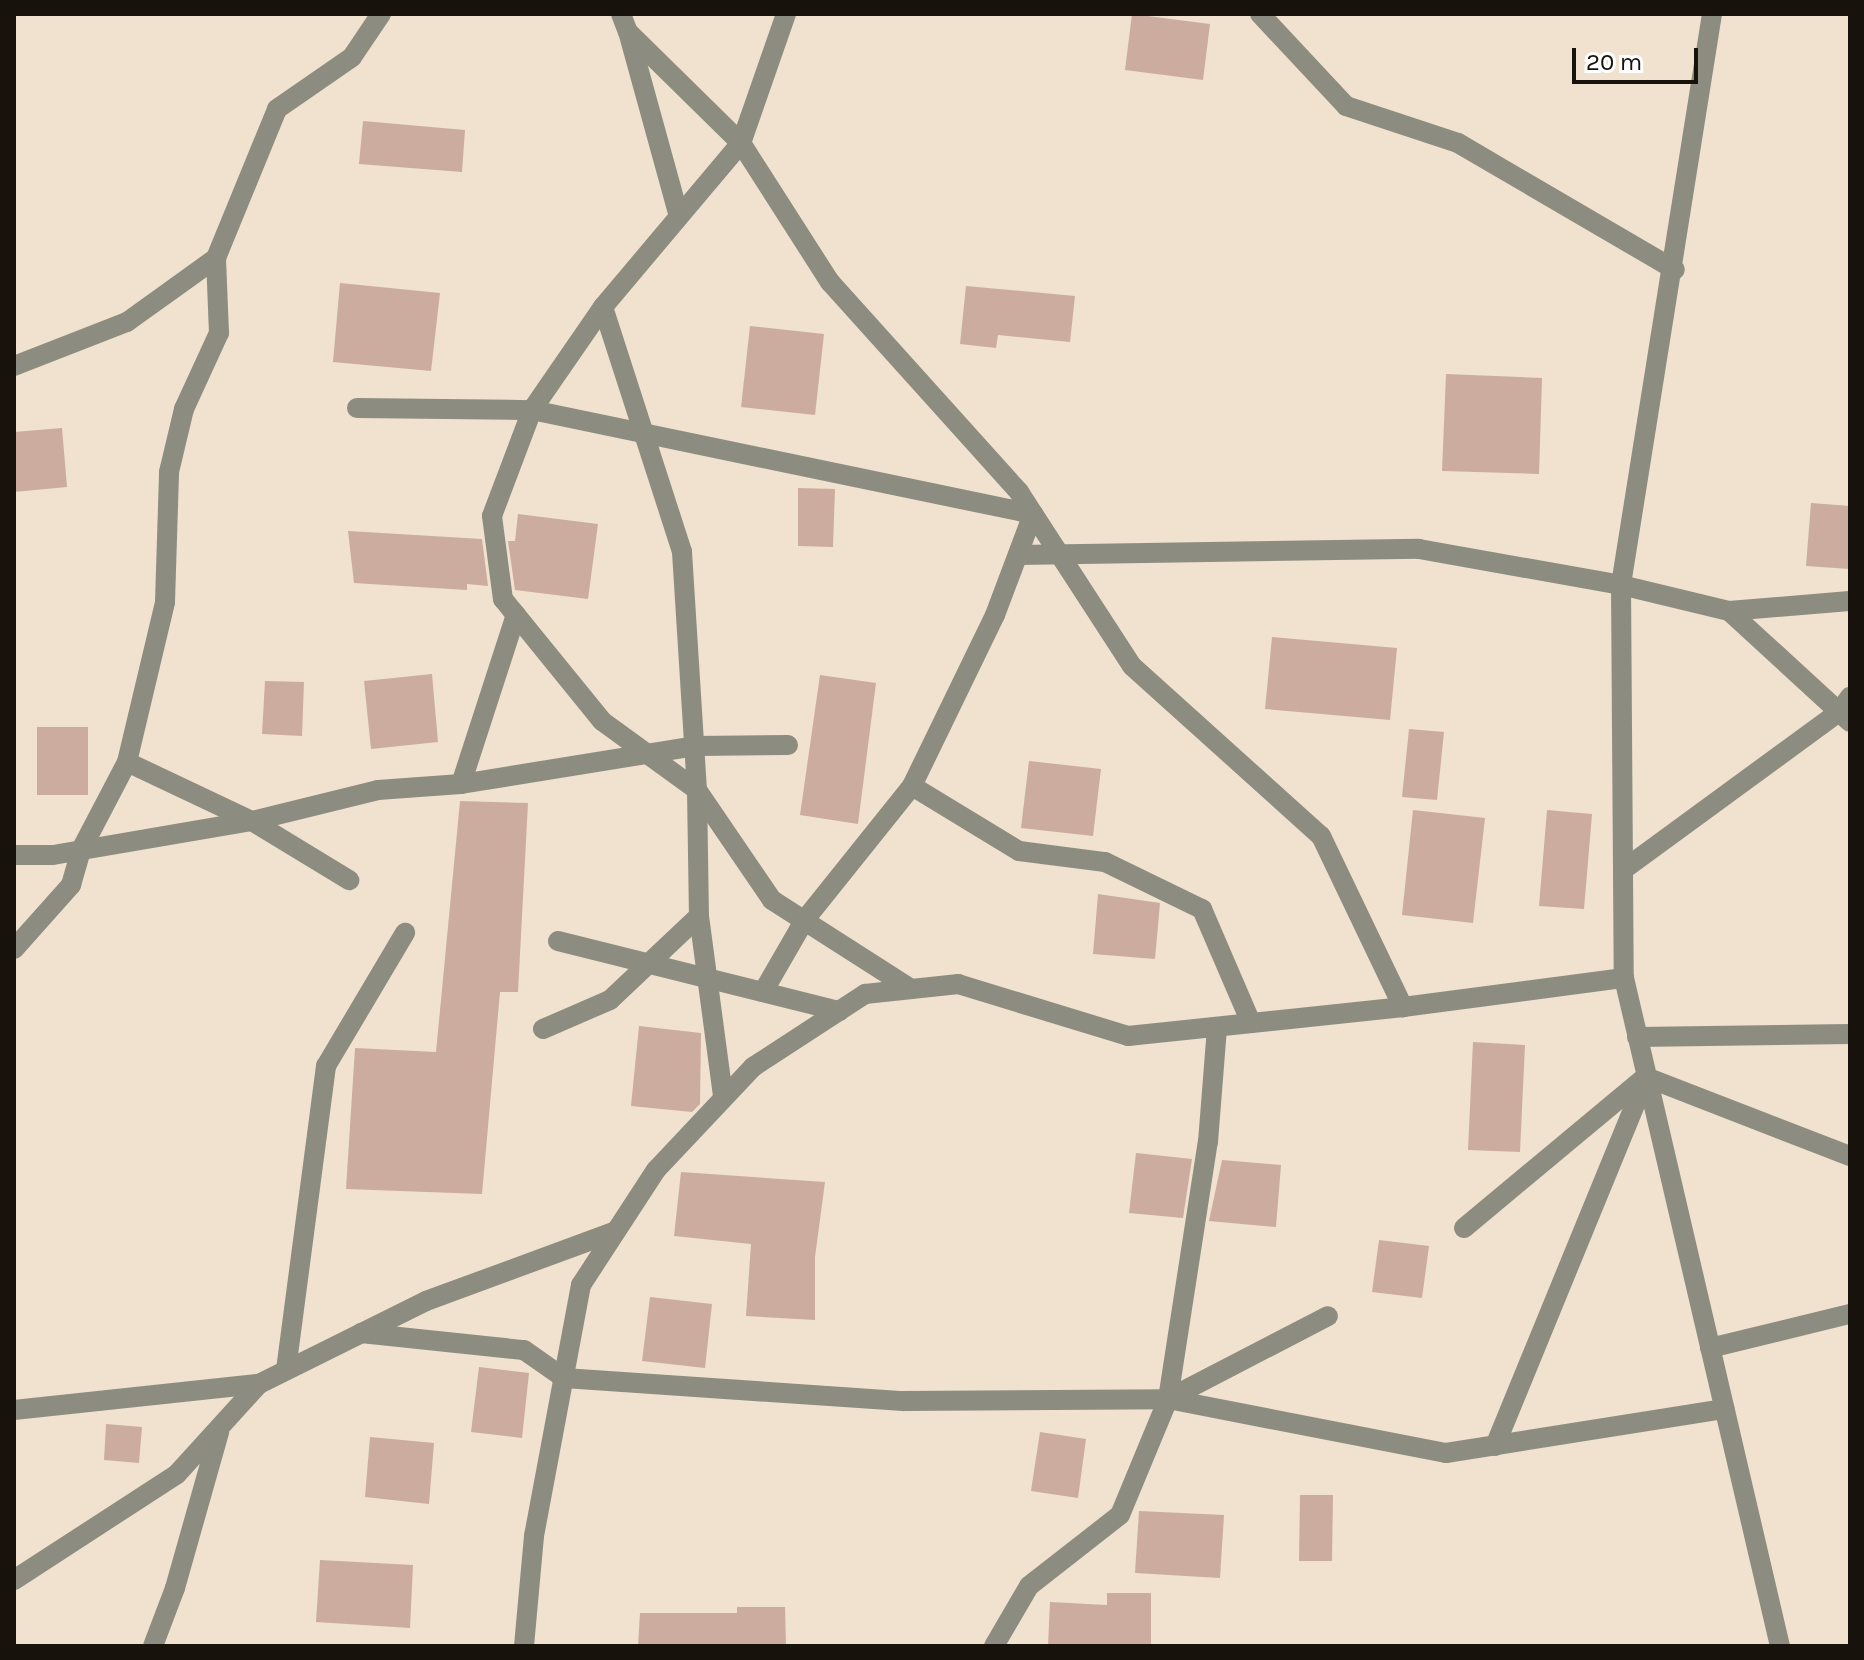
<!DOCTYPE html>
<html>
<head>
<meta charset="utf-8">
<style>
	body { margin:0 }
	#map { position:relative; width:1864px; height:1660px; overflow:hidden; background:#f0e2ce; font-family:Karla,sans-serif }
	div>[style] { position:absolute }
	.building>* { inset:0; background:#cbac9e }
	.minor>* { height:20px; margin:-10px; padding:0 10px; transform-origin:10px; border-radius:10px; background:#8c8d80 }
	.tertiary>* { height:20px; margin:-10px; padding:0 10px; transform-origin:10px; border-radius:10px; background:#8c8d80 }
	span { translate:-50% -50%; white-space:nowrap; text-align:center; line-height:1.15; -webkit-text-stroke:8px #fff; paint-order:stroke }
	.frame { position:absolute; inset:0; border:16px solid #17120b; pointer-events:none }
	.scale { position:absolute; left:1572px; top:48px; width:126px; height:36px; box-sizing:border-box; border:4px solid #17120b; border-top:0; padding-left:10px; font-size:24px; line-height:28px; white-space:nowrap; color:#17120b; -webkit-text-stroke:6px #fff; paint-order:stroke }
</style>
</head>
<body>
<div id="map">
	<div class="building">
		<i style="clip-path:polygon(1132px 14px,1210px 24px,1203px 80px,1125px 70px)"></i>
		<i style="clip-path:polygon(363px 121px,465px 130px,462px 172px,359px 164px)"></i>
		<i style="clip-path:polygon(340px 283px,440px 293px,431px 371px,333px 362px)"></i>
		<i style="clip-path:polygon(966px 286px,1075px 296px,1070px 342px,998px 335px,996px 348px,960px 344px)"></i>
		<i style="clip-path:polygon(750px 326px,824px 334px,815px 415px,741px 407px)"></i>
		<i style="clip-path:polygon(1446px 374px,1542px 378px,1539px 474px,1442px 471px)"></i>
		<i style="clip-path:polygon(62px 428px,67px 487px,14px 492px,14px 432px)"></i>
		<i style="clip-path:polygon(798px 488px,835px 489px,833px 547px,798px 546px)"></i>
		<i style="clip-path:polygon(1811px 503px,1850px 506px,1850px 569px,1806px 566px)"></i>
		<i style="clip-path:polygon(518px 514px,598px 524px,588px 599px,515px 590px,508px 541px,515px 541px)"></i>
		<i style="clip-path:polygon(348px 531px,482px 539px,488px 586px,467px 584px,467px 590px,354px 583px)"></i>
		<i style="clip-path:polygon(1272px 637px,1397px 648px,1390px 720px,1265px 709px)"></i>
		<i style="clip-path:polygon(432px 674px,438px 742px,371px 749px,364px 681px)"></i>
		<i style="clip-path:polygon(820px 675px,876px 683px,858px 824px,800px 815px)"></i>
		<i style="clip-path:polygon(265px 681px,304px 682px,302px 736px,262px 734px)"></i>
		<i style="clip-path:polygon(37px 727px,88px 727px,88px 795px,37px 795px)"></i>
		<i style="clip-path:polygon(1409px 729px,1444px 732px,1437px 800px,1402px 797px)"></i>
		<i style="clip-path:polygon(1029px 761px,1101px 769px,1093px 836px,1021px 828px)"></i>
		<i style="clip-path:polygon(460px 801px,528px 803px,518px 992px,500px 992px,482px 1194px,346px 1189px,355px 1048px,436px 1052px)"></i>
		<i style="clip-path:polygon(1413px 810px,1485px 818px,1473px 923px,1402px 915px)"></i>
		<i style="clip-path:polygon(1547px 810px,1592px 814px,1584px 909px,1539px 906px)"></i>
		<i style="clip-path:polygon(1098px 894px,1160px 903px,1155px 959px,1093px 954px)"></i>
		<i style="clip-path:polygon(639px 1026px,701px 1033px,700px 1104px,692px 1112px,631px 1106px)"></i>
		<i style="clip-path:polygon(1473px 1042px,1525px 1045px,1520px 1152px,1468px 1150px)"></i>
		<i style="clip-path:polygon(1136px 1153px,1192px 1159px,1183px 1218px,1129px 1213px)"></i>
		<i style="clip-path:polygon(1222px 1160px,1281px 1165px,1276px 1227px,1209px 1221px)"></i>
		<i style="clip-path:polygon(681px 1172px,825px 1182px,815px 1257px,815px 1320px,746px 1316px,751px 1244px,674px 1236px)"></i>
		<i style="clip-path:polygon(1379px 1240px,1429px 1246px,1422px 1298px,1372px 1292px)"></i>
		<i style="clip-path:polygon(650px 1297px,712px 1304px,705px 1368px,642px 1361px)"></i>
		<i style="clip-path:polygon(479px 1367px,529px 1373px,522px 1438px,471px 1432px)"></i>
		<i style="clip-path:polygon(106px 1424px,142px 1427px,139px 1463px,104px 1460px)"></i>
		<i style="clip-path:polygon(1040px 1432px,1086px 1439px,1078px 1498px,1031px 1491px)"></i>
		<i style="clip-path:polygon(370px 1437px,434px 1443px,429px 1504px,365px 1497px)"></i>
		<i style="clip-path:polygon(1300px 1495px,1333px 1495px,1332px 1561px,1299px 1561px)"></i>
		<i style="clip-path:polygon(1139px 1511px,1224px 1515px,1220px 1578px,1135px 1573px)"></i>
		<i style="clip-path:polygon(320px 1560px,413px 1565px,410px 1628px,316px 1622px)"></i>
		<i style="clip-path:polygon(1107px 1593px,1151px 1593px,1151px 1646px,1048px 1646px,1050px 1602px,1107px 1605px)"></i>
		<i style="clip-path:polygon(737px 1607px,785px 1607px,786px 1646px,638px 1646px,640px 1613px,737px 1613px)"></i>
	</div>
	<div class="minor">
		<i style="left:621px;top:14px;width:19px;rotate:69deg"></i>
		<i style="left:628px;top:32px;width:158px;rotate:44.5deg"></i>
		<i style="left:741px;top:143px;width:165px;rotate:57.4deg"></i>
		<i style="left:830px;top:282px;width:283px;rotate:48deg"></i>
		<i style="left:1019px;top:492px;width:207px;rotate:57deg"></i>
		<i style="left:1132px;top:666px;width:254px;rotate:42deg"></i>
		<i style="left:1321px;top:836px;width:190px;rotate:64.4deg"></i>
		<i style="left:1403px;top:1007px;width:223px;rotate:-7.5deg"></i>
		<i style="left:786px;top:14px;width:137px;rotate:109.2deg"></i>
		<i style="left:741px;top:143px;width:214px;rotate:130.1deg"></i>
		<i style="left:603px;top:307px;width:125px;rotate:124.6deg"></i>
		<i style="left:532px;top:410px;width:113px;rotate:110.7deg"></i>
		<i style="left:492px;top:516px;width:84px;rotate:82.5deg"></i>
		<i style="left:503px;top:599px;width:157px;rotate:50.9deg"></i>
		<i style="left:602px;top:721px;width:117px;rotate:36deg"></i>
		<i style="left:697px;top:790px;width:133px;rotate:55.7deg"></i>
		<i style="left:772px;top:900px;width:165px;rotate:32.6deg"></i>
		<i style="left:1260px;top:14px;width:126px;rotate:46.9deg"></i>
		<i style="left:1346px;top:106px;width:118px;rotate:18.3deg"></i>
		<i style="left:1458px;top:143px;width:251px;rotate:30.3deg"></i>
		<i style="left:629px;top:35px;width:188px;rotate:74.6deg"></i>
		<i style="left:603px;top:307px;width:257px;rotate:72.1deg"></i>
		<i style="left:682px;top:552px;width:238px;rotate:86.4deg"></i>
		<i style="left:697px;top:790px;width:126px;rotate:89.1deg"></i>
		<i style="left:699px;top:916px;width:183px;rotate:82.4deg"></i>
		<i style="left:14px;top:366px;width:121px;rotate:-21.3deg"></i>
		<i style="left:127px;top:322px;width:110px;rotate:-35.7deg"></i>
		<i style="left:357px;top:408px;width:175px;rotate:0.7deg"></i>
		<i style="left:532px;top:410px;width:512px;rotate:11.73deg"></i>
		<i style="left:1033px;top:514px;width:108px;rotate:110.6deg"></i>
		<i style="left:995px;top:615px;width:190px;rotate:115.9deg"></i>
		<i style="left:912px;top:786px;width:173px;rotate:128.7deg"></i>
		<i style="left:804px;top:921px;width:82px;rotate:120deg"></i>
		<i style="left:1018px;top:555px;width:401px;rotate:-0.9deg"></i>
		<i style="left:1419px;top:549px;width:205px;rotate:10.1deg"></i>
		<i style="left:1621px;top:585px;width:111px;rotate:13.5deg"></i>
		<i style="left:1729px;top:611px;width:164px;rotate:42.5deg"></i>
		<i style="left:1729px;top:611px;width:121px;rotate:-4.7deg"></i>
		<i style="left:127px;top:762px;width:138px;rotate:25.3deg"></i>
		<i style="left:252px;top:821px;width:114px;rotate:31.3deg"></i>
		<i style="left:461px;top:784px;width:178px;rotate:-72deg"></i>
		<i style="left:912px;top:786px;width:125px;rotate:31.3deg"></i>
		<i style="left:1019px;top:851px;width:87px;rotate:7.3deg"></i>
		<i style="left:1105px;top:862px;width:108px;rotate:25.9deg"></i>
		<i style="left:1202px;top:909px;width:124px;rotate:66.7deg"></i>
		<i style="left:14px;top:855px;width:39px"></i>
		<i style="left:53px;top:855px;width:202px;rotate:-9.7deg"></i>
		<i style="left:252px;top:821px;width:130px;rotate:-13.8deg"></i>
		<i style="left:378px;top:790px;width:83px;rotate:-4.1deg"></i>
		<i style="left:461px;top:784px;width:237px;rotate:-9.2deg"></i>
		<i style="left:695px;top:746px;width:93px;rotate:-0.6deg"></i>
		<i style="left:1623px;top:870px;width:268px;rotate:-36.2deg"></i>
		<i style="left:1839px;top:712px;width:19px;rotate:-54deg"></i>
		<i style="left:558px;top:941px;width:290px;rotate:14deg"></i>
		<i style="left:14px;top:949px;width:86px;rotate:-48.3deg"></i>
		<i style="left:71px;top:885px;width:36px;rotate:-74deg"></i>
		<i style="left:81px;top:850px;width:99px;rotate:-62.4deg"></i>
		<i style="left:127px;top:762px;width:164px;rotate:-76.6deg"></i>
		<i style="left:165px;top:602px;width:130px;rotate:-88.2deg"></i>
		<i style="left:169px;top:472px;width:65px;rotate:-76.6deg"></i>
		<i style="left:184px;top:409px;width:84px;rotate:-65.3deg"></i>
		<i style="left:219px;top:333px;width:75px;rotate:-92.3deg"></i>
		<i style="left:216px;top:258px;width:161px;rotate:-67.7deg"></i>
		<i style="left:277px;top:109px;width:91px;rotate:-34.7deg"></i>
		<i style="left:352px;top:57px;width:52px;rotate:-56deg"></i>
		<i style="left:543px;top:1029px;width:73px;rotate:-23.4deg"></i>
		<i style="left:610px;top:1000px;width:122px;rotate:-43.3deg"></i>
		<i style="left:1637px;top:1037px;width:213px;rotate:-0.8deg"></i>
		<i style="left:1646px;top:1077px;width:219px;rotate:21.2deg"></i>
		<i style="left:1464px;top:1228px;width:233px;rotate:-39.8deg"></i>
		<i style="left:361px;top:1333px;width:164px;rotate:6deg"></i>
		<i style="left:524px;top:1350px;width:49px;rotate:35deg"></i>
		<i style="left:564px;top:1378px;width:340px;rotate:3.9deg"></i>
		<i style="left:903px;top:1401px;width:265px;rotate:-0.4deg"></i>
		<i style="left:1168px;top:1399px;width:283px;rotate:11deg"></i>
		<i style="left:1446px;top:1453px;width:282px;rotate:-9deg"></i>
		<i style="left:1710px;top:1348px;width:144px;rotate:-13.7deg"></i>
		<i style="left:286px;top:1370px;width:307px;rotate:-82.5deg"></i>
		<i style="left:326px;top:1066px;width:155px;rotate:-59.3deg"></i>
		<i style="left:1168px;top:1399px;width:260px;rotate:-81.2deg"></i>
		<i style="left:1208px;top:1142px;width:115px;rotate:-85.5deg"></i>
		<i style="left:14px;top:1410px;width:246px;rotate:-6.1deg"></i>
		<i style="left:259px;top:1384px;width:186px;rotate:-26.4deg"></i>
		<i style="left:426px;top:1301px;width:202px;rotate:-20.2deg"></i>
		<i style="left:1495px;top:1446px;width:399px;rotate:-67.7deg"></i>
		<i style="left:14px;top:1580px;width:194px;rotate:-33deg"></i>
		<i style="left:177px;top:1474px;width:122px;rotate:-47.7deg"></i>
		<i style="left:153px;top:1646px;width:62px;rotate:-69.2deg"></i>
		<i style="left:175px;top:1588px;width:162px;rotate:-74.2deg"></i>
		<i style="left:524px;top:1646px;width:110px;rotate:-84.8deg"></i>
		<i style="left:534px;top:1536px;width:255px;rotate:-79.4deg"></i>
		<i style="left:581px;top:1285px;width:137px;rotate:-56.9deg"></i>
		<i style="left:656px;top:1170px;width:141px;rotate:-46.7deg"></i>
		<i style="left:753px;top:1067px;width:134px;rotate:-33.1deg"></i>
		<i style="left:865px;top:994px;width:94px;rotate:-6.1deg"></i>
		<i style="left:958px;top:984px;width:178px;rotate:17deg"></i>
		<i style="left:1128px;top:1036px;width:277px;rotate:-6deg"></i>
		<i style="left:994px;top:1646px;width:69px;rotate:-59.7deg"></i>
		<i style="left:1029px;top:1586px;width:115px;rotate:-38deg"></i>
		<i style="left:1120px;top:1515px;width:126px;rotate:-67.5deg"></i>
		<i style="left:1168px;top:1399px;width:180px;rotate:-27.4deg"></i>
	</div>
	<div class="tertiary">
		<i style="left:1712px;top:14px;width:578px;rotate:99.06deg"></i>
		<i style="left:1621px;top:585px;width:393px;rotate:89.6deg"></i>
		<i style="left:1624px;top:978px;width:686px;rotate:76.86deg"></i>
	</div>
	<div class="frame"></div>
	<div class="scale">20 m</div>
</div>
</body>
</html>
